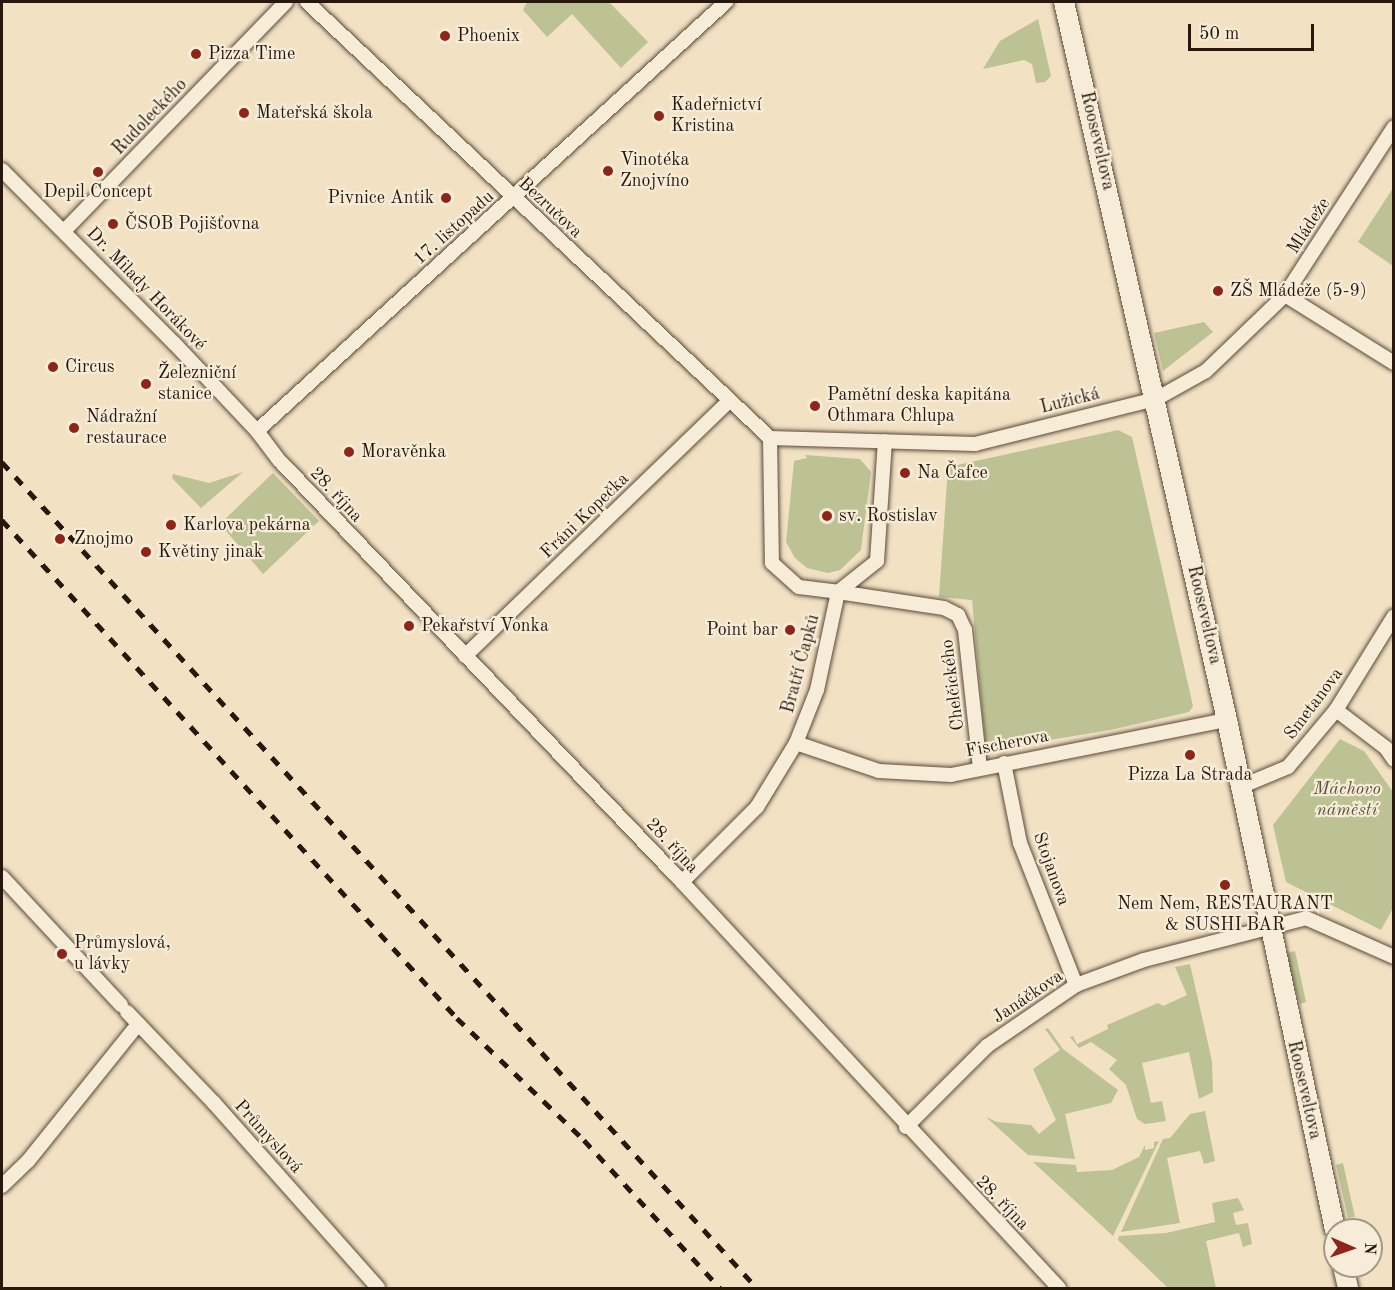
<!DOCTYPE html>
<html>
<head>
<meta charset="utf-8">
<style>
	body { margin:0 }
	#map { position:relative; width:1395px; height:1290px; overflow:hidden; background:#f2e1c3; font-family:"Old Standard TT",serif }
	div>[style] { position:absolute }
	.green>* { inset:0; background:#bcc293 }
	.roads { filter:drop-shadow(0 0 2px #5a4a3a) drop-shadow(0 0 2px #5a4a3a) }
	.minor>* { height:14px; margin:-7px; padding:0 7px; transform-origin:7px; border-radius:7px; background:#f7ecd8 }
	.secondary>* { height:20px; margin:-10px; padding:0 10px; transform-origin:10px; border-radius:10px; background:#f7ecd8 }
	.rail>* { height:4.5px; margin-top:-2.25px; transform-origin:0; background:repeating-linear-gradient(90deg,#27170d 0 10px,transparent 0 20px) }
	.dots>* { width:16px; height:16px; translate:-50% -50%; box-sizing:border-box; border:3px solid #f7ecd8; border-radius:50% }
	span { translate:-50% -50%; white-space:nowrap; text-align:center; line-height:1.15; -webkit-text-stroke:4.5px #f7ecd8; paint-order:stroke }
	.poi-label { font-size:18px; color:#27170d }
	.left { translate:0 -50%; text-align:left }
	.right { translate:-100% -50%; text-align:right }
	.street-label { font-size:18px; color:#27170d }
	.park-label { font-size:18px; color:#5b533c; font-style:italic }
	.frame { position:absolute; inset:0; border:3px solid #27170d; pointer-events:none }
	.north { position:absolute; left:1323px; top:1218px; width:60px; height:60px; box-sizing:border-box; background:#f7ecd8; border:2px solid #a49787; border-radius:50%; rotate:92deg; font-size:16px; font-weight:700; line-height:24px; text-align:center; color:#27170d }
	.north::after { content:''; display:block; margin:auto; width:21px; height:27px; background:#8f2418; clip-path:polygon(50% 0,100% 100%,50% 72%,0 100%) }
	.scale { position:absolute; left:1188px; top:24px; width:126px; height:27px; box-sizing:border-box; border:3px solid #27170d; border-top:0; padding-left:8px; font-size:18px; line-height:21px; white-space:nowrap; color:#27170d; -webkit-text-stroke:4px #f7ecd8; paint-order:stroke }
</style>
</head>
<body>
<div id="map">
	<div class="green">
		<i style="clip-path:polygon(527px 2px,609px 2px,648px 42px,621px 68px,572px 14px,547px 37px,523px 10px)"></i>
		<i style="clip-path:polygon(1038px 19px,1051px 76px,1045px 82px,1036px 83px,1032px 64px,1024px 60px,983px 69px,1000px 41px)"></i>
		<i style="clip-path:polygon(1393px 188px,1393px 266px,1358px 242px)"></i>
		<i style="clip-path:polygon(1204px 322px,1213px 332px,1163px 371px,1154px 333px)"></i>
		<i style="clip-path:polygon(1118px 430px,1132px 437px,1193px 706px,1189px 712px,1110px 730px,994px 749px,985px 741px,972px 600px,939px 597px,948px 467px)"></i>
		<i style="clip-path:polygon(805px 455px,860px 459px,871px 472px,861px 550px,840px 570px,828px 573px,807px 568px,795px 558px,786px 542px,794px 461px,807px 458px)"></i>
		<i style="clip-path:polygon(243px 472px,201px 508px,172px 478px,173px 474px,209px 483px)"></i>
		<i style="clip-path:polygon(273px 473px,319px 521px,263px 574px,220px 524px)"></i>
		<i style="clip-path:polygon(1340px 739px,1364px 751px,1393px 792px,1393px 908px,1381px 930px,1286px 882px,1273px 825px)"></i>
		<i style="clip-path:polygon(1295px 951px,1306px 1002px,1300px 1004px,1284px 954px)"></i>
		<i style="clip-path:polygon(1190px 964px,1212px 1061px,1213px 1092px,1199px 1099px,1189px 1052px,1142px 1063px,1151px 1103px,1162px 1101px,1166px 1121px,1145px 1124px,1137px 1119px,1126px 1085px,1109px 1069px,1117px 1060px,1091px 1042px,1079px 1048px,1070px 1037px,1073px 1036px,1077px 1044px,1108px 1029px,1107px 1025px,1158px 1003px,1163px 1006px,1187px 995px,1175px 967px)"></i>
		<i style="clip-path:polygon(1048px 1028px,1063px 1049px,1118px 1090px,1111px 1103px,1065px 1114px,1075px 1159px,1028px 1155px,986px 1117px,997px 1122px,1031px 1125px,1039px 1134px,1056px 1120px,1033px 1069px,1060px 1050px,1045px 1029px)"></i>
		<i style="clip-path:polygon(1205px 1111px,1215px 1161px,1204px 1164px,1200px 1151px,1167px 1158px,1180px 1223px,1121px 1232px,1163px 1139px,1170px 1138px,1190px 1114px)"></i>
		<i style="clip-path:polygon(1159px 1141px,1113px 1236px,1033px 1162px,1076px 1165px,1077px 1172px,1112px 1170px,1139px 1157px,1145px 1145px,1145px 1150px,1154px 1148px,1154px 1142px)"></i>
		<i style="clip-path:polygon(1343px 1163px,1355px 1217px,1348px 1218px,1336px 1165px)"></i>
		<i style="clip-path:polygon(1238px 1198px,1244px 1210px,1233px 1213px,1236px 1225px,1248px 1223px,1252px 1244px,1243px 1247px,1239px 1233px,1206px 1241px,1216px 1288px,1168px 1288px,1118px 1240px,1119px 1236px,1166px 1233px,1215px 1222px,1212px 1203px)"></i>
	</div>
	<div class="roads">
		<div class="minor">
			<i style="left:307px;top:2px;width:636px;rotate:43.28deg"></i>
			<i style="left:2px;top:170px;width:244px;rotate:45.2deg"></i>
			<i style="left:174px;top:343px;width:121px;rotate:46.7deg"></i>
			<i style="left:257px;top:431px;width:38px;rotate:53deg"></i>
			<i style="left:280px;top:461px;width:582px;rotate:46.32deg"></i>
			<i style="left:682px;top:882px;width:554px;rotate:47.12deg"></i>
			<i style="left:64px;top:231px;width:319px;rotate:-45.9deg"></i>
			<i style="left:1285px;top:295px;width:128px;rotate:32deg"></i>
			<i style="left:257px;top:431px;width:636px;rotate:-42.45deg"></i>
			<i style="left:770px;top:438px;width:205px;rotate:1.7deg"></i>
			<i style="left:975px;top:444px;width:187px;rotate:-14deg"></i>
			<i style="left:1156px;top:399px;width:57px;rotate:-29.2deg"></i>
			<i style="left:1206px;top:371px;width:110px;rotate:-43.9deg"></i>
			<i style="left:1285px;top:295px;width:200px;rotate:-57deg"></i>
			<i style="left:770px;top:438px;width:125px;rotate:89.1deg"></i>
			<i style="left:772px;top:563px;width:36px;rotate:42deg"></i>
			<i style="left:799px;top:587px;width:39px;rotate:7deg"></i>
			<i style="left:838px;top:592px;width:50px;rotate:-38.5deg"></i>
			<i style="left:877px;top:561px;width:120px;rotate:-86.2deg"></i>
			<i style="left:465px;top:656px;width:367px;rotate:-44deg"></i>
			<i style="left:1336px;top:710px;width:63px;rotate:37.2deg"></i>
			<i style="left:1386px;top:748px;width:14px;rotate:56deg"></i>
			<i style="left:796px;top:743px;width:88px;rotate:18.6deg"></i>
			<i style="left:879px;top:771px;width:72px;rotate:3.2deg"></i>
			<i style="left:951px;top:775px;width:281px;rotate:-11.3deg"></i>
			<i style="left:1004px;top:763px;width:82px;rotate:78.7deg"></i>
			<i style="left:1020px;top:843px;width:153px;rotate:68.5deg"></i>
			<i style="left:1240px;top:787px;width:52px;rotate:-22.6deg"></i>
			<i style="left:1288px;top:767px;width:75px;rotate:-49.9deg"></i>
			<i style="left:1336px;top:710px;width:110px;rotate:-58.3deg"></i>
			<i style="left:2px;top:877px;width:175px;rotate:47.1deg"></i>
			<i style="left:682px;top:882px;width:106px;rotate:-45deg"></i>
			<i style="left:757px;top:807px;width:75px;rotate:-58.6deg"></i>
			<i style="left:796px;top:743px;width:57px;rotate:-68.4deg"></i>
			<i style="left:817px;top:690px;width:100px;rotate:-77.9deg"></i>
			<i style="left:838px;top:592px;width:107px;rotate:8.6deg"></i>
			<i style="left:944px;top:608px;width:16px;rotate:27deg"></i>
			<i style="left:958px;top:615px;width:17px;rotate:65deg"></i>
			<i style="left:965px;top:630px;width:138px;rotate:83.8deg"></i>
			<i style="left:127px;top:1012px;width:126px;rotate:46.3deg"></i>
			<i style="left:214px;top:1103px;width:247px;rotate:48.4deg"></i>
			<i style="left:906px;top:1127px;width:115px;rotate:-45deg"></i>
			<i style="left:987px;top:1046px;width:108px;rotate:-34.4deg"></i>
			<i style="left:1076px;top:985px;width:72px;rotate:-20.2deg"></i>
			<i style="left:1144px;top:960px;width:167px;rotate:-14.5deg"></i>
			<i style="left:1306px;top:918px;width:96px;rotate:23.9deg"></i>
			<i style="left:2px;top:1186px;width:36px;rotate:-44deg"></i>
			<i style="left:28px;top:1161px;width:176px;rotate:-51.2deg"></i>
		</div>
		<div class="secondary">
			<i style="left:1064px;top:2px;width:736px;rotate:77.21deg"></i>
			<i style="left:1227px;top:720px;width:521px;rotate:78.04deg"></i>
			<i style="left:1343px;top:1266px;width:23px;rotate:77deg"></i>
		</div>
	</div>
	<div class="rail">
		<i style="left:2px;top:462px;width:1119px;rotate:47.57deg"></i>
		<i style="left:2px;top:520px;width:675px;rotate:47.58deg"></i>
		<i style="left:457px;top:1018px;width:176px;rotate:43.8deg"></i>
		<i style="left:584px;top:1140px;width:201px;rotate:47.4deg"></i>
	</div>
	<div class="dots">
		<i style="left:445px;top:36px;background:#8f2418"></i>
		<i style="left:196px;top:54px;background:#8f2418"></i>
		<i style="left:244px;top:113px;background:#8f2418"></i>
		<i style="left:659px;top:116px;background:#8f2418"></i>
		<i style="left:608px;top:171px;background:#8f2418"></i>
		<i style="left:98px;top:172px;background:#8f2418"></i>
		<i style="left:446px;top:198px;background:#8f2418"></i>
		<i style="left:113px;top:224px;background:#8f2418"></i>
		<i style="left:1218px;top:291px;background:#8f2418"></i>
		<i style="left:53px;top:367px;background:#8f2418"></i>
		<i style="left:146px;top:384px;background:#8f2418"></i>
		<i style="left:815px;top:406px;background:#8f2418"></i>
		<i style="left:74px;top:428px;background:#8f2418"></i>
		<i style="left:349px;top:452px;background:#8f2418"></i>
		<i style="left:905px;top:473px;background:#8f2418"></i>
		<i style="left:827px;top:516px;background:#8f2418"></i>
		<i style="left:171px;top:525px;background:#8f2418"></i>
		<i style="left:60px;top:539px;background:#8f2418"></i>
		<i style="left:146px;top:552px;background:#8f2418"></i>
		<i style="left:409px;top:626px;background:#8f2418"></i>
		<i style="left:790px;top:630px;background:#8f2418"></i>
		<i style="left:1190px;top:755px;background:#8f2418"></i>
		<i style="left:1225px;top:885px;background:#8f2418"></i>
		<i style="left:62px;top:954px;background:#8f2418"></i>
	</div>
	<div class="poi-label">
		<span class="left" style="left:457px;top:36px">Phoenix</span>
		<span class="left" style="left:208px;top:54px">Pizza Time</span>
		<span class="left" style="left:671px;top:116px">Kadeřnictví<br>Kristina</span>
		<span class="left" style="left:256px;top:113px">Mateřská škola</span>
		<span class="left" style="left:620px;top:171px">Vinotéka<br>Znojvíno</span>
		<span style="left:98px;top:192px">Depil Concept</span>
		<span class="right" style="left:434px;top:198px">Pivnice Antik</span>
		<span class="left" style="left:125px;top:224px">ČSOB Pojišťovna</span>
		<span class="left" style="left:1230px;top:291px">ZŠ Mládeže (5-9)</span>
		<span class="left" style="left:65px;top:367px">Circus</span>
		<span class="left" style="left:158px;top:384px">Železniční<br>stanice</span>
		<span class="left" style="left:827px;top:406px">Pamětní deska kapitána<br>Othmara Chlupa</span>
		<span class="left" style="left:86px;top:428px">Nádražní<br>restaurace</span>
		<span class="left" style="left:361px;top:452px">Moravěnka</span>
		<span class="left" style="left:917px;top:473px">Na Čafce</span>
		<span class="left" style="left:839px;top:516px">sv. Rostislav</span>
		<span class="left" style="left:183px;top:525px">Karlova pekárna</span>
		<span class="left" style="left:74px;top:539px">Znojmo</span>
		<span class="left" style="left:158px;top:552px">Květiny jinak</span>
		<span class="left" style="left:421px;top:626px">Pekařství Vonka</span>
		<span class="right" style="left:778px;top:630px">Point bar</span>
		<span style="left:1190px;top:775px">Pizza La Strada</span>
		<span style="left:1225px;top:915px">Nem Nem, RESTAURANT<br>&amp; SUSHI BAR</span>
		<span class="left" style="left:74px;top:954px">Průmyslová,<br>u lávky</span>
	</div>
	<div class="street-label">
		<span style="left:150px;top:117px;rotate:-46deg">Rudoleckého</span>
		<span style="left:1097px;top:141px;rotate:77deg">Rooseveltova</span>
		<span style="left:550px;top:208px;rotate:43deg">Bezručova</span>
		<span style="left:1309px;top:226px;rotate:-57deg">Mládeže</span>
		<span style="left:454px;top:228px;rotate:-42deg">17. listopadu</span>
		<span style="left:146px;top:289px;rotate:46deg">Dr. Milady Horákové</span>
		<span style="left:1070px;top:401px;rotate:-14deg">Lužická</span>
		<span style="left:336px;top:495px;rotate:47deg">28. října</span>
		<span style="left:585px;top:516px;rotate:-44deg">Fráni Kopečka</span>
		<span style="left:1204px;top:615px;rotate:77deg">Rooseveltova</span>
		<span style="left:801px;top:664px;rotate:-75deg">Bratří Čapků</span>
		<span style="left:953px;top:685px;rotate:-97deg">Chelčického</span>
		<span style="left:1314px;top:704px;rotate:-53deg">Smetanova</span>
		<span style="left:1007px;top:744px;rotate:-11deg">Fischerova</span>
		<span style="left:672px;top:846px;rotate:47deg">28. října</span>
		<span style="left:1051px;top:869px;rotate:70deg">Stojanova</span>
		<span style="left:1028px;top:997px;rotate:-34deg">Janáčkova</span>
		<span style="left:1304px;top:1090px;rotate:77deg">Rooseveltova</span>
		<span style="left:268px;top:1137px;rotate:48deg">Průmyslová</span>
		<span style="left:1002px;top:1203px;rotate:46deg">28. října</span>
	</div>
	<div class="park-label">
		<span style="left:1347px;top:800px">Máchovo<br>náměstí</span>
	</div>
	<div class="frame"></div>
	<div class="north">N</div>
	<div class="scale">50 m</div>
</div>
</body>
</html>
